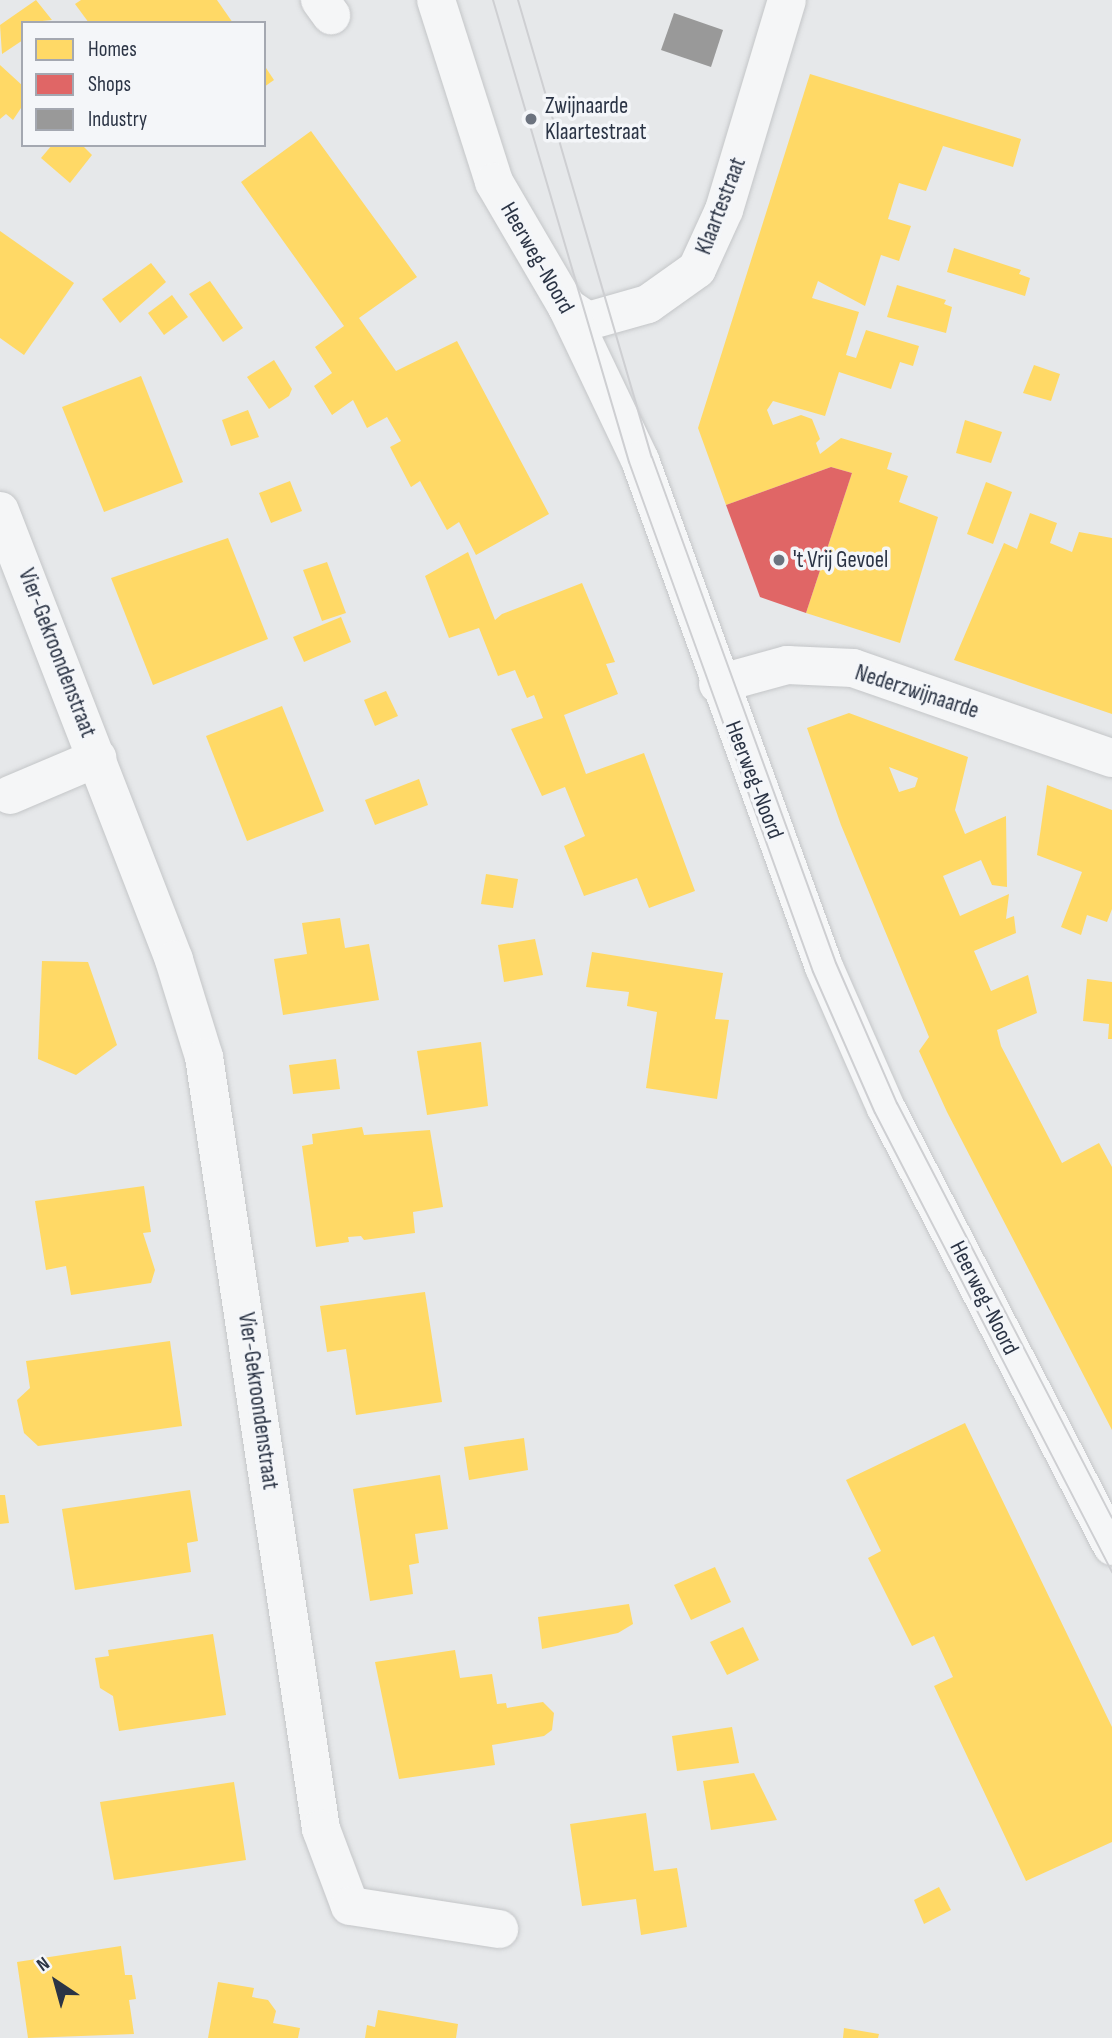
<!DOCTYPE html>
<html>
<head>
<meta charset="utf-8">
<style>
	body { margin:0 }
	#map { position:relative; width:1112px; height:2038px; overflow:hidden; background:#e6e8ea; font-family:"Sofia Sans Condensed",sans-serif }
	div>[style] { position:absolute }
	.homes>* { inset:0; background:#ffd966 }
	.shops>* { inset:0; background:#e06666 }
	.industry>* { inset:0; background:#999 }
	.roads { filter:drop-shadow(0 0 2px #c4c6c8) drop-shadow(0 0 2px #c4c6c8) }
	.minor>* { height:38px; margin:-19px; padding:0 19px; transform-origin:19px; border-radius:19px; background:#f5f6f7 }
	.tertiary>* { height:38px; margin:-19px; padding:0 19px; transform-origin:19px; border-radius:19px; background:#f5f6f7 }
	.tram>* { height:2px; margin:-1px; padding:0 1px; transform-origin:1px; border-radius:1px; background:#cecfd2 }
	.dots>* { width:19px; height:19px; translate:-50% -50%; box-sizing:border-box; border:4px solid #f4f6f9; border-radius:50% }
	span { translate:-50% -50%; white-space:nowrap; text-align:center; line-height:1.15; -webkit-text-stroke:7px #f4f6f9; paint-order:stroke }
	.poi-label { font-size:23px; color:#2b3445 }
	.left { translate:0 -50%; text-align:left }
	.street-label { font-size:23px; color:#2b3445 }
	.legend { position:absolute; left:21px; top:21px; width:245px; height:126px; box-sizing:border-box; background:#f4f6f9; border:2px solid #a4a8b1; margin:0; padding:9px 12px; list-style:none; font-size:21px; color:#2b3445 }
	.legend li { display:flex; align-items:center; gap:14px; height:35px }
	.legend b { width:35px; border:2px solid #a4a8b1 }
	.north { position:absolute; left:21px; top:1947px; width:70px; height:70px; -webkit-text-stroke:5px #f4f6f9; paint-order:stroke; rotate:324deg; font-size:19px; font-weight:700; line-height:28px; text-align:center; color:#2b3445 }
	.north::after { content:''; display:block; margin:auto; width:24px; height:32px; background:#2b3445; clip-path:polygon(50% 0,100% 100%,50% 72%,0 100%) }
</style>
</head>
<body>
<div id="map">
	<div class="homes">
		<i style="clip-path:polygon(36px 0,52px 20px,23px 23px,23px 40px,2px 54px,0 25px)"></i>
		<i style="clip-path:polygon(81px 0,217px 0,233px 23px,89px 23px,75px 4px)"></i>
		<i style="clip-path:polygon(0 65px,23px 86px,23px 105px,13px 120px,6px 114px,0 119px)"></i>
		<i style="clip-path:polygon(264px 65px,274px 80px,264px 87px)"></i>
		<i style="clip-path:polygon(810px 74px,1021px 139px,1013px 167px,943px 146px,926px 191px,899px 183px,888px 219px,911px 226px,899px 261px,881px 255px,865px 306px,818px 281px,812px 298px,859px 312px,846px 355px,856px 358px,866px 330px,919px 346px,913px 366px,900px 362px,891px 389px,839px 372px,825px 416px,773px 401px,767px 410px,773px 425px,801px 415px,812px 419px,820px 439px,816px 443px,820px 454px,841px 438px,892px 453px,887px 469px,908px 476px,899px 502px,938px 517px,900px 643px,806px 613px,852px 473px,831px 467px,726px 505px,698px 428px)"></i>
		<i style="clip-path:polygon(311px 131px,417px 277px,359px 318px,396px 371px,457px 341px,549px 514px,476px 555px,459px 522px,447px 530px,420px 481px,411px 487px,390px 447px,401px 441px,387px 417px,367px 428px,353px 400px,332px 415px,314px 386px,332px 373px,315px 347px,344px 326px,241px 182px)"></i>
		<i style="clip-path:polygon(52px 145px,82px 145px,92px 155px,70px 183px,41px 158px)"></i>
		<i style="clip-path:polygon(0 231px,74px 283px,24px 355px,0 338px)"></i>
		<i style="clip-path:polygon(954px 248px,1021px 270px,1019px 274px,1030px 278px,1025px 296px,947px 272px)"></i>
		<i style="clip-path:polygon(151px 263px,166px 282px,120px 323px,102px 299px)"></i>
		<i style="clip-path:polygon(210px 281px,243px 328px,223px 342px,189px 294px)"></i>
		<i style="clip-path:polygon(897px 285px,946px 300px,944px 304px,952px 307px,946px 333px,887px 317px)"></i>
		<i style="clip-path:polygon(172px 295px,188px 317px,164px 335px,148px 313px)"></i>
		<i style="clip-path:polygon(274px 360px,292px 389px,289px 396px,269px 409px,247px 377px)"></i>
		<i style="clip-path:polygon(1034px 365px,1060px 374px,1051px 401px,1023px 393px)"></i>
		<i style="clip-path:polygon(141px 376px,183px 482px,104px 512px,62px 407px)"></i>
		<i style="clip-path:polygon(248px 410px,259px 437px,231px 446px,222px 420px)"></i>
		<i style="clip-path:polygon(965px 420px,1002px 432px,991px 463px,956px 453px)"></i>
		<i style="clip-path:polygon(290px 481px,302px 511px,271px 523px,259px 493px)"></i>
		<i style="clip-path:polygon(986px 482px,1012px 492px,993px 544px,967px 534px)"></i>
		<i style="clip-path:polygon(1030px 513px,1057px 523px,1050px 543px,1072px 552px,1079px 532px,1112px 538px,1112px 714px,954px 660px,1004px 543px,1017px 549px)"></i>
		<i style="clip-path:polygon(228px 538px,268px 639px,153px 685px,111px 578px)"></i>
		<i style="clip-path:polygon(468px 552px,495px 620px,502px 614px,582px 583px,615px 662px,606px 664px,618px 694px,564px 715px,586px 774px,644px 753px,695px 891px,649px 908px,637px 878px,584px 896px,564px 846px,585px 836px,565px 787px,542px 796px,511px 729px,543px 718px,534px 695px,527px 698px,515px 670px,498px 676px,479px 628px,449px 638px,425px 576px)"></i>
		<i style="clip-path:polygon(327px 562px,346px 613px,322px 621px,303px 570px)"></i>
		<i style="clip-path:polygon(341px 617px,351px 642px,304px 662px,293px 637px)"></i>
		<i style="clip-path:polygon(386px 691px,398px 716px,375px 726px,364px 700px)"></i>
		<i style="clip-path:polygon(282px 706px,324px 811px,247px 841px,206px 736px)"></i>
		<i style="clip-path:polygon(evenodd,849px 713px,968px 757px,955px 810px,965px 834px,1006px 816px,1007px 887px,992px 885px,981px 860px,943px 876px,960px 916px,1009px 894px,1006px 919px,1014px 916px,1016px 933px,974px 951px,991px 991px,1028px 975px,1037px 1013px,997px 1030px,1001px 1046px,1062px 1163px,1099px 1143px,1112px 1167px,1112px 1430px,947px 1112px,919px 1051px,929px 1037px,841px 825px,807px 728px,849px 713px,889px 767px,918px 778px,915px 787px,899px 792px,889px 767px)"></i>
		<i style="clip-path:polygon(419px 779px,428px 805px,375px 825px,365px 800px)"></i>
		<i style="clip-path:polygon(1047px 785px,1112px 810px,1112px 909px,1107px 922px,1087px 915px,1081px 935px,1061px 927px,1082px 872px,1037px 855px)"></i>
		<i style="clip-path:polygon(486px 874px,518px 879px,513px 908px,481px 904px)"></i>
		<i style="clip-path:polygon(340px 918px,345px 948px,369px 944px,379px 1000px,283px 1015px,274px 959px,307px 954px,302px 923px)"></i>
		<i style="clip-path:polygon(535px 939px,543px 975px,504px 982px,498px 945px)"></i>
		<i style="clip-path:polygon(592px 952px,723px 973px,715px 1019px,729px 1020px,717px 1099px,646px 1088px,657px 1012px,627px 1006px,629px 992px,586px 987px)"></i>
		<i style="clip-path:polygon(42px 961px,88px 962px,117px 1045px,76px 1075px,38px 1059px)"></i>
		<i style="clip-path:polygon(1087px 979px,1112px 982px,1112px 1039px,1108px 1039px,1109px 1024px,1083px 1021px)"></i>
		<i style="clip-path:polygon(481px 1042px,488px 1106px,427px 1115px,417px 1051px)"></i>
		<i style="clip-path:polygon(336px 1059px,340px 1089px,293px 1094px,289px 1065px)"></i>
		<i style="clip-path:polygon(362px 1127px,364px 1135px,430px 1130px,443px 1207px,413px 1212px,415px 1233px,364px 1240px,361px 1236px,348px 1237px,349px 1242px,316px 1247px,302px 1146px,313px 1144px,312px 1134px)"></i>
		<i style="clip-path:polygon(144px 1186px,151px 1232px,143px 1233px,155px 1270px,151px 1283px,71px 1295px,66px 1266px,46px 1270px,35px 1201px)"></i>
		<i style="clip-path:polygon(425px 1292px,442px 1402px,356px 1415px,346px 1349px,327px 1352px,320px 1306px)"></i>
		<i style="clip-path:polygon(170px 1341px,182px 1426px,38px 1446px,24px 1433px,17px 1400px,30px 1388px,26px 1361px)"></i>
		<i style="clip-path:polygon(965px 1423px,1112px 1727px,1112px 1842px,1026px 1881px,934px 1686px,953px 1677px,934px 1636px,912px 1646px,868px 1558px,881px 1551px,846px 1480px)"></i>
		<i style="clip-path:polygon(524px 1438px,528px 1470px,469px 1480px,464px 1447px)"></i>
		<i style="clip-path:polygon(440px 1475px,448px 1529px,415px 1534px,419px 1563px,409px 1565px,413px 1594px,370px 1601px,353px 1489px)"></i>
		<i style="clip-path:polygon(190px 1490px,198px 1541px,187px 1543px,191px 1572px,75px 1590px,62px 1509px)"></i>
		<i style="clip-path:polygon(0 1495px,5px 1495px,9px 1523px,0 1524px)"></i>
		<i style="clip-path:polygon(715px 1567px,731px 1602px,691px 1620px,674px 1585px)"></i>
		<i style="clip-path:polygon(629px 1604px,633px 1624px,618px 1633px,542px 1649px,538px 1617px)"></i>
		<i style="clip-path:polygon(743px 1627px,759px 1660px,727px 1675px,710px 1642px)"></i>
		<i style="clip-path:polygon(213px 1634px,226px 1715px,119px 1731px,113px 1696px,100px 1688px,95px 1658px,109px 1656px,108px 1650px)"></i>
		<i style="clip-path:polygon(455px 1650px,460px 1678px,492px 1674px,497px 1704px,506px 1703px,507px 1708px,543px 1702px,554px 1713px,552px 1730px,544px 1736px,492px 1745px,495px 1765px,399px 1779px,375px 1662px)"></i>
		<i style="clip-path:polygon(732px 1727px,739px 1763px,677px 1771px,672px 1736px)"></i>
		<i style="clip-path:polygon(754px 1773px,777px 1820px,711px 1830px,703px 1781px)"></i>
		<i style="clip-path:polygon(234px 1782px,246px 1860px,114px 1880px,100px 1802px)"></i>
		<i style="clip-path:polygon(646px 1813px,654px 1871px,677px 1868px,687px 1927px,641px 1935px,636px 1899px,582px 1906px,570px 1824px)"></i>
		<i style="clip-path:polygon(939px 1887px,951px 1910px,924px 1924px,914px 1900px)"></i>
		<i style="clip-path:polygon(121px 1946px,125px 1975px,132px 1975px,136px 1999px,129px 2000px,134px 2034px,28px 2038px,17px 1962px)"></i>
		<i style="clip-path:polygon(218px 1982px,254px 1988px,252px 1997px,268px 2000px,276px 2011px,273px 2023px,300px 2028px,298px 2038px,208px 2038px)"></i>
		<i style="clip-path:polygon(378px 2010px,458px 2024px,456px 2038px,365px 2038px,367px 2025px,375px 2027px)"></i>
		<i style="clip-path:polygon(844px 2028px,879px 2034px,878px 2038px,843px 2038px)"></i>
	</div>
	<div class="shops">
		<i style="clip-path:polygon(831px 467px,852px 473px,806px 613px,760px 597px,726px 505px)"></i>
	</div>
	<div class="industry">
		<i style="clip-path:polygon(674px 13px,723px 30px,711px 67px,661px 50px)"></i>
	</div>
	<div class="roads">
		<div class="minor">
			<i style="left:320px;top:0;width:19px;rotate:54deg"></i>
			<i style="left:567px;top:307px;width:25px;rotate:34deg"></i>
			<i style="left:588px;top:321px;width:62px;rotate:-15.8deg"></i>
			<i style="left:648px;top:304px;width:60px;rotate:-35.5deg"></i>
			<i style="left:697px;top:269px;width:65px;rotate:-65.4deg"></i>
			<i style="left:724px;top:210px;width:219px;rotate:-73.3deg"></i>
			<i style="left:0;top:511px;width:482px;rotate:68.8deg"></i>
			<i style="left:174px;top:960px;width:102px;rotate:72.8deg"></i>
			<i style="left:204px;top:1057px;width:781px;rotate:81.38deg"></i>
			<i style="left:321px;top:1829px;width:82px;rotate:69.4deg"></i>
			<i style="left:350px;top:1906px;width:151px;rotate:8.8deg"></i>
			<i style="left:718px;top:684px;width:72px;rotate:-15.4deg"></i>
			<i style="left:787px;top:665px;width:66px;rotate:2.6deg"></i>
			<i style="left:853px;top:668px;width:274px;rotate:19.2deg"></i>
			<i style="left:10px;top:795px;width:95px;rotate:-23deg"></i>
		</div>
		<div class="tertiary">
			<i style="left:436px;top:0;width:191px;rotate:72.3deg"></i>
			<i style="left:494px;top:182px;width:145px;rotate:59.7deg"></i>
			<i style="left:567px;top:307px;width:170px;rotate:64.5deg"></i>
			<i style="left:640px;top:460px;width:539px;rotate:70.05deg"></i>
			<i style="left:824px;top:967px;width:154px;rotate:66.3deg"></i>
			<i style="left:886px;top:1108px;width:493px;rotate:62.7deg"></i>
		</div>
	</div>
	<div class="tram">
		<i style="left:493px;top:0;width:482px;rotate:73.6deg"></i>
		<i style="left:629px;top:462px;width:542px;rotate:70.16deg"></i>
		<i style="left:813px;top:972px;width:154px;rotate:66.3deg"></i>
		<i style="left:875px;top:1113px;width:517px;rotate:62.69deg"></i>
		<i style="left:518px;top:0;width:476px;rotate:73.7deg"></i>
		<i style="left:652px;top:457px;width:538px;rotate:70.02deg"></i>
		<i style="left:836px;top:963px;width:153px;rotate:66.5deg"></i>
		<i style="left:897px;top:1103px;width:467px;rotate:62.6deg"></i>
	</div>
	<div class="dots">
		<i style="left:531px;top:119px;background:#6c737f"></i>
		<i style="left:779px;top:560px;background:#6c737f"></i>
	</div>
	<div class="poi-label">
		<span class="left" style="left:545px;top:119px">Zwijnaarde<br>Klaartestraat</span>
		<span class="left" style="left:793px;top:560px">'t Vrij Gevoel</span>
	</div>
	<div class="street-label">
		<span style="left:721px;top:206px;rotate:-69deg">Klaartestraat</span>
		<span style="left:537px;top:258px;rotate:60deg">Heerweg-Noord</span>
		<span style="left:57px;top:653px;rotate:69deg">Vier-Gekroondenstraat</span>
		<span style="left:917px;top:692px;rotate:18deg">Nederzwijnaarde</span>
		<span style="left:754px;top:780px;rotate:69deg">Heerweg-Noord</span>
		<span style="left:984px;top:1298px;rotate:63deg">Heerweg-Noord</span>
		<span style="left:258px;top:1401px;rotate:82deg">Vier-Gekroondenstraat</span>
	</div>
	<ul class="legend">
	<li><b style="height:19px;background:#ffd966"></b>Homes</li>
	<li><b style="height:19px;background:#e06666"></b>Shops</li>
	<li><b style="height:19px;background:#999"></b>Industry</li>
	</ul>
	<div class="north">N</div>
</div>
</body>
</html>
